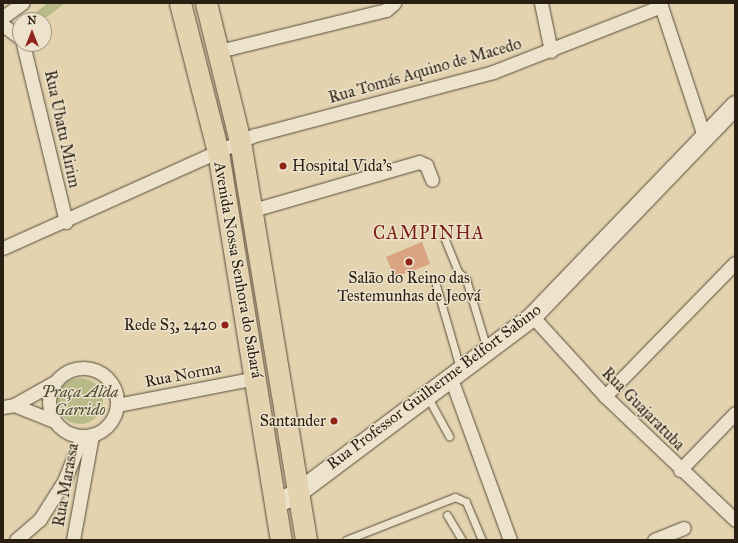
<!DOCTYPE html>
<html>
<head>
<meta charset="utf-8">
<style>
	body { margin:0 }
	#map { position:relative; width:738px; height:543px; overflow:hidden; background:#e3d3af; font-family:"IM FELL Great Primer",serif }
	div>[style] { position:absolute }
	.green>* { inset:0; background:#b8bb88 }
	.round { border-radius:50% }
	.building>* { inset:0; background:#daa382 }
	.roads { filter:drop-shadow(0 0 1px #574b39) drop-shadow(0 0 1px #574b39) }
	.lane>* { height:7px; margin:-3.5px; padding:0 3.5px; transform-origin:3.5px; border-radius:3.5px; background:#ede2cb }
	.street>* { height:13px; margin:-6.5px; padding:0 6.5px; transform-origin:6.5px; border-radius:6.5px; background:#ede2cb }
	.street>.ring { margin:-6.5px; padding:0; box-sizing:content-box; background:none; border:13px solid #ede2cb; border-radius:50% }
	.secondary>* { height:19px; margin:-9.5px; padding:0 9.5px; transform-origin:9.5px; border-radius:9.5px; background:#ede2cb }
	.primary>* { height:21px; margin:-10.5px; padding:0 10.5px; transform-origin:10.5px; border-radius:10.5px; background:#e3d3af }
	.dots>* { width:11px; height:11px; translate:-50% -50%; box-sizing:border-box; border:2px solid #ede2cb; border-radius:50% }
	span { translate:-50% -50%; white-space:nowrap; text-align:center; line-height:1.15; -webkit-text-stroke:3px #ede2cb; paint-order:stroke }
	.street-label { font-size:16px; color:#281e12 }
	.poi-label { font-size:16px; color:#281e12 }
	.left { translate:0 -50%; text-align:left }
	.right { translate:-100% -50%; text-align:right }
	.park-label { font-size:16px; color:#534d35; font-style:italic }
	.quarter-label { font-size:18px; color:#7a1f14; letter-spacing:1px }
	.frame { position:absolute; inset:0; border:4px solid #281e12; pointer-events:none }
	.north { position:absolute; left:12px; top:12px; width:40px; height:40px; box-sizing:border-box; background:#ede2cb; border:1px solid #9e9481; border-radius:50%; rotate:0deg; font-size:11px; font-weight:700; line-height:16px; text-align:center; color:#281e12 }
	.north::after { content:''; display:block; margin:auto; width:14px; height:18px; background:#8f2418; clip-path:polygon(50% 0,100% 100%,50% 72%,0 100%) }
</style>
</head>
<body>
<div id="map">
	<div class="green">
		<i style="clip-path:polygon(48px 3px,64px 4px,43px 20px,31px 20px,31px 16px)"></i>
		<i class="round" style="left:57px;top:378px;width:46px;height:46px"></i>
	</div>
	<div class="building">
		<i style="clip-path:polygon(422px 242px,430px 264px,395px 277px,386px 257px)"></i>
	</div>
	<div class="roads">
		<div class="lane">
			<i style="left:444px;top:237px;width:38px;rotate:68deg"></i>
			<i style="left:458px;top:272px;width:11px;rotate:41deg"></i>
			<i style="left:466px;top:279px;width:73px;rotate:73.3deg"></i>
			<i style="left:436px;top:285px;width:86px;rotate:73.9deg"></i>
			<i style="left:427px;top:396px;width:46px;rotate:61.2deg"></i>
			<i style="left:447px;top:515px;width:29px;rotate:59deg"></i>
			<i style="left:346px;top:540px;width:117px;rotate:-21.5deg"></i>
			<i style="left:455px;top:497px;width:12px;rotate:24deg"></i>
			<i style="left:466px;top:502px;width:41px;rotate:67.2deg"></i>
		</div>
		<div class="street">
			<i style="left:541px;top:3px;width:49px;rotate:78.2deg"></i>
			<i style="left:660px;top:3px;width:140px;rotate:71.7deg"></i>
			<i style="left:3px;top:17px;width:24px;rotate:-36deg"></i>
			<i style="left:3px;top:25px;width:21px;rotate:37deg"></i>
			<i style="left:23px;top:44px;width:183px;rotate:76.4deg"></i>
			<i style="left:219px;top:51px;width:172px;rotate:-13.8deg"></i>
			<i style="left:386px;top:10px;width:11px;rotate:-41deg"></i>
			<i style="left:253px;top:210px;width:173px;rotate:-16.1deg"></i>
			<i style="left:419px;top:162px;width:8px;rotate:23deg"></i>
			<i style="left:426px;top:165px;width:16px;rotate:68deg"></i>
			<i style="left:3px;top:248px;width:276px;rotate:-24.2deg"></i>
			<i style="left:255px;top:135px;width:246px;rotate:-14.8deg"></i>
			<i style="left:493px;top:72px;width:180px;rotate:-21.4deg"></i>
			<i style="left:532px;top:316px;width:108px;rotate:47.6deg"></i>
			<i style="left:605px;top:396px;width:180px;rotate:43.6deg"></i>
			<i class="ring" style="left:49px;top:368px;width:55px;height:55px"></i>
			<i style="left:450px;top:376px;width:175px;rotate:69.9deg"></i>
			<i style="left:605px;top:396px;width:186px;rotate:-45.7deg"></i>
			<i style="left:14px;top:405px;width:43px;rotate:21.8deg"></i>
			<i style="left:117px;top:405px;width:142px;rotate:-11deg"></i>
			<i style="left:3px;top:407px;width:11px;rotate:-10deg"></i>
			<i style="left:14px;top:405px;width:47px;rotate:-29.3deg"></i>
			<i style="left:680px;top:470px;width:79px;rotate:-46deg"></i>
			<i style="left:16px;top:540px;width:32px;rotate:-41deg"></i>
			<i style="left:40px;top:519px;width:45px;rotate:-57.7deg"></i>
			<i style="left:64px;top:481px;width:48px;rotate:-67.8deg"></i>
			<i style="left:73px;top:540px;width:107px;rotate:-79.7deg"></i>
			<i style="left:654px;top:540px;width:32px;rotate:-22deg"></i>
		</div>
		<div class="secondary">
			<i style="left:275px;top:504px;width:26px;rotate:-28deg"></i>
			<i style="left:298px;top:492px;width:293px;rotate:-36.9deg"></i>
			<i style="left:532px;top:316px;width:293px;rotate:-46.1deg"></i>
		</div>
		<div class="primary">
			<i style="left:180px;top:3px;width:154px;rotate:75.7deg"></i>
			<i style="left:218px;top:152px;width:393px;rotate:80.8deg"></i>
			<i style="left:206px;top:3px;width:142px;rotate:76.2deg"></i>
			<i style="left:240px;top:141px;width:404px;rotate:80.6deg"></i>
		</div>
	</div>
	<div class="dots">
		<i style="left:283px;top:166px;background:#8f2418"></i>
		<i style="left:409px;top:262px;background:#8f2418"></i>
		<i style="left:225px;top:325px;background:#8f2418"></i>
		<i style="left:334px;top:421px;background:#8f2418"></i>
	</div>
	<div class="street-label">
		<span style="left:425px;top:71px;rotate:-16deg">Rua Tomás Aquino de Macedo</span>
		<span style="left:62px;top:129px;rotate:78deg">Rua Ubatu Mirim</span>
		<span style="left:238px;top:270px;rotate:80deg">Avenida Nossa Senhora do Sabará</span>
		<span style="left:183px;top:375px;rotate:-11deg">Rua Norma</span>
		<span style="left:434px;top:387px;rotate:-37deg">Rua Professor Guilherme Belfort Sabino</span>
		<span style="left:643px;top:409px;rotate:45deg">Rua Guajaratuba</span>
		<span style="left:66px;top:485px;rotate:-80deg">Rua Marassa</span>
	</div>
	<div class="poi-label">
		<span class="left" style="left:292px;top:166px">Hospital Vida's</span>
		<span style="left:409px;top:287px">Salão do Reino das<br>Testemunhas de Jeová</span>
		<span class="right" style="left:217px;top:325px">Rede S3, 2420</span>
		<span class="right" style="left:326px;top:421px">Santander</span>
	</div>
	<div class="park-label">
		<span style="left:80px;top:401px">Praça Alda<br>Garrido</span>
	</div>
	<div class="quarter-label">
		<span style="left:429px;top:233px">CAMPINHA</span>
	</div>
	<div class="frame"></div>
	<div class="north">N</div>
</div>
</body>
</html>
